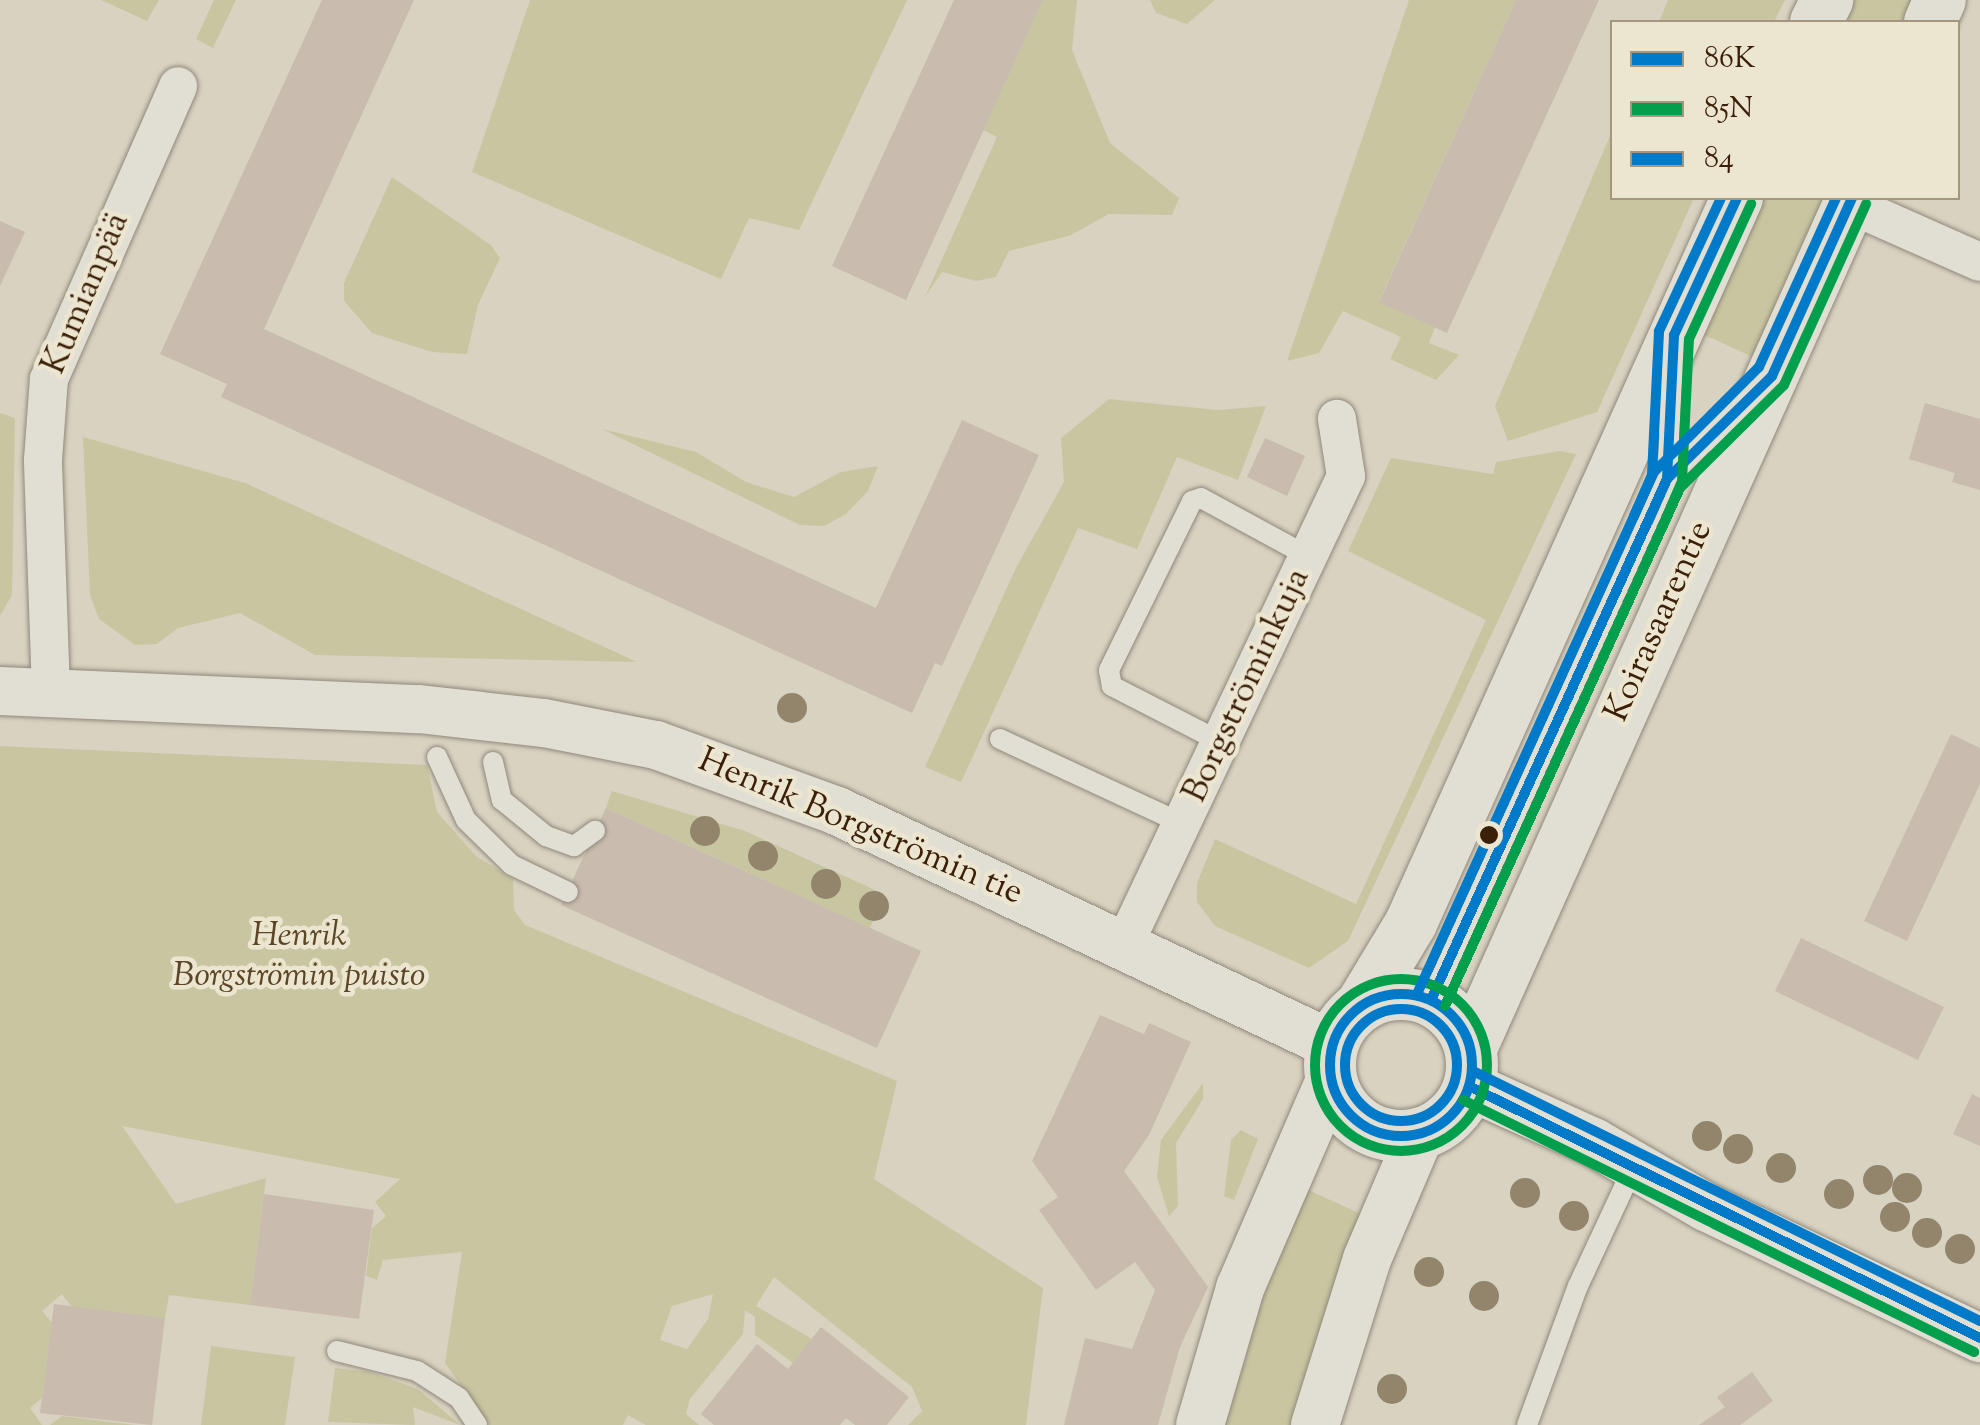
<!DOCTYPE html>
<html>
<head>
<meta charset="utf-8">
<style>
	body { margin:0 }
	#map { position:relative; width:1980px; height:1425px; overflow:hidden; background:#d8d2c0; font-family:"Sorts Mill Goudy",serif }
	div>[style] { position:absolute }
	.green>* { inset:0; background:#c8c6a1 }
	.building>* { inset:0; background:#c9bcaf }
	.roads { filter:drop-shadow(0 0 2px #90887b) drop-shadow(0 0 2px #90887b) }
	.service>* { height:20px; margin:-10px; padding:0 10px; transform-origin:10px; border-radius:10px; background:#e1ded4 }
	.minor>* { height:38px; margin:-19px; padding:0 19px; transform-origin:19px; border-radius:19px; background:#e1ded4 }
	.tertiary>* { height:48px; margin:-24px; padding:0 24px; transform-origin:24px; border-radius:24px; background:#e1ded4 }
	.secondary>* { height:52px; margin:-26px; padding:0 26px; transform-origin:26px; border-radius:26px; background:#e1ded4 }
	.secondary>.ring { margin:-26px; padding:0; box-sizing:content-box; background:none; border:52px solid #e1ded4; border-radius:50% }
	.bus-1>* { height:10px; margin:-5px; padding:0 5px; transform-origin:5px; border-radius:5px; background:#007ac9 }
	.bus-1>.ring { margin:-5px; padding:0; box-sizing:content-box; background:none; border:10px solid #007ac9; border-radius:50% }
	.bus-2>* { height:10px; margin:-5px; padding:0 5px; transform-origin:5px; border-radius:5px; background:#039f4d }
	.bus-2>.ring { margin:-5px; padding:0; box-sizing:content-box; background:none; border:10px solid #039f4d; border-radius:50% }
	.bus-3>* { height:10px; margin:-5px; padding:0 5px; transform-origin:5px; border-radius:5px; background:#007ac9 }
	.bus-3>.ring { margin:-5px; padding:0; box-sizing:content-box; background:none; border:10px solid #007ac9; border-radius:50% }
	.trees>* { width:30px; height:30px; margin:-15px; border-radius:50%; background:#93856c }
	.dots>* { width:28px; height:28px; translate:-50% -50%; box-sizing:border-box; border:5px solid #ece5cf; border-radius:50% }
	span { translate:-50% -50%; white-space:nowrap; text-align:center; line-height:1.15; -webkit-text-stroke:9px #ece5cf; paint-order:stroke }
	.street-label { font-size:35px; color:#3b1f08 }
	.park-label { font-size:35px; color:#5b4628; font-style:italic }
	.legend { position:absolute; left:1610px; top:20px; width:350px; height:180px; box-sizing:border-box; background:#ece5cf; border:2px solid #a5967f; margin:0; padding:12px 18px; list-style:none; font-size:30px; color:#3b1f08 }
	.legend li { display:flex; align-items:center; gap:20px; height:50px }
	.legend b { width:50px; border:2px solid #a5967f }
</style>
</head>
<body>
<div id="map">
	<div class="green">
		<i style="clip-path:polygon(101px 0,159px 0,147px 21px)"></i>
		<i style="clip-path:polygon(214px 0,236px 0,213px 48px,196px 39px)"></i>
		<i style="clip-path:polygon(530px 0,907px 0,799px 230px,749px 218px,721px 279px,472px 172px)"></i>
		<i style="clip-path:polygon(1043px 0,1077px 0,1072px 50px,1110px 143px,1179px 198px,1172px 215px,1109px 214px,1069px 236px,1009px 251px,996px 277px,976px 281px,942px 272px,925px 297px,997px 137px,983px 130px)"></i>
		<i style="clip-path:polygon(1150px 0,1215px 0,1187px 24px,1156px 13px)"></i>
		<i style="clip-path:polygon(1409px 0,1516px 0,1379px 301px,1435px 327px,1429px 343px,1459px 355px,1436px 380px,1390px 359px,1401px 337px,1343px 311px,1319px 353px,1287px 361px)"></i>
		<i style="clip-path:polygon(1668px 0,1785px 0,1774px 22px,1659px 22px)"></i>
		<i style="clip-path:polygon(1841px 0,1929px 0,1918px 22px,1830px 22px)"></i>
		<i style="clip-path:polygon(1612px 131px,1612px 198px,1694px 198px,1597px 412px,1508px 441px,1495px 406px)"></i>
		<i style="clip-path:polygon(392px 177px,491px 245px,500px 258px,478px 305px,467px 354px,432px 352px,372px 333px,344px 301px,344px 283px)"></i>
		<i style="clip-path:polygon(1750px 198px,1838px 198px,1755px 358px,1698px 332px)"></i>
		<i style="clip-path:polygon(1109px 399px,1218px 410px,1266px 406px,1238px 480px,1177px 457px,1137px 549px,1078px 528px,961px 782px,925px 767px,1016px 568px,1064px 482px,1061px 438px)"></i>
		<i style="clip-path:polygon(0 413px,15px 418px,12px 595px,0 616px)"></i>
		<i style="clip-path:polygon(602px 429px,696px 452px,746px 482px,794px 497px,841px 472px,878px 466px,868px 491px,846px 514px,824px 526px,800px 525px)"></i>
		<i style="clip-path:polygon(83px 437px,245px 483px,637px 662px,315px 655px,240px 613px,178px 628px,157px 644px,135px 645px,99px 619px,90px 595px)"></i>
		<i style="clip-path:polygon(1560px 451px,1576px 454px,1348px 941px,1309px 968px,1215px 926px,1197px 902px,1197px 883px,1215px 839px,1356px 904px,1486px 620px,1348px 551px,1391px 458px,1493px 474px,1496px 462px)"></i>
		<i style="clip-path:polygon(evenodd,0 746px,427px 765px,437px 812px,476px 856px,513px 879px,514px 910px,525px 925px,897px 1081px,874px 1179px,1043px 1288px,1026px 1425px,908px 1425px,922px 1411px,912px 1387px,774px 1277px,756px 1306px,812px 1339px,793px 1363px,755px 1335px,755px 1317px,745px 1310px,743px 1334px,690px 1399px,686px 1414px,699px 1425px,646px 1425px,628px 1415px,623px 1425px,489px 1425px,445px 1363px,462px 1252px,383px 1260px,377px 1280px,366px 1276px,372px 1228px,386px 1216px,375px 1202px,400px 1179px,122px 1126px,176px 1204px,266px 1178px,250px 1305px,169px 1295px,165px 1318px,72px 1307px,62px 1294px,42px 1311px,52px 1323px,42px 1398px,30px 1408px,42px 1425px,0 1425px,0 746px,713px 1294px,708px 1319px,687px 1349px,660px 1340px,672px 1306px,713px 1294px)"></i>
		<i style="clip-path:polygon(612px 791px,745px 831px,884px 894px,870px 928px,606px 808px)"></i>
		<i style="clip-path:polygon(1203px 1083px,1203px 1099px,1176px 1143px,1178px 1206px,1169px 1216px,1157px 1177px,1161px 1140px)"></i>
		<i style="clip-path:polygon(1241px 1130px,1258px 1139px,1234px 1200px,1224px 1196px,1231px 1140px)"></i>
		<i style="clip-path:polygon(1306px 1189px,1372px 1219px,1301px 1425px,1212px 1425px)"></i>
		<i style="clip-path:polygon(211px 1346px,295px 1357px,285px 1425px,201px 1425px)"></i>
		<i style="clip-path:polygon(335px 1368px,370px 1372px,418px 1389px,460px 1425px,413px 1407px,415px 1425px,328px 1422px)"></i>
		<i style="clip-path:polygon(62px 1416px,135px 1425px,50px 1425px)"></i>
	</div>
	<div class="building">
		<i style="clip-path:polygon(322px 0,414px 0,264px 329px,876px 608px,962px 420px,1039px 455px,942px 666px,935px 663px,912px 713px,221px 397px,227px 384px,160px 354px)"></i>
		<i style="clip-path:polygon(954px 0,1043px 0,906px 300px,832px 266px)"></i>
		<i style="clip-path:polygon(1516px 0,1599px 0,1447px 333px,1379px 302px)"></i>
		<i style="clip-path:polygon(0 221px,25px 232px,0 286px)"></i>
		<i style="clip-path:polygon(1925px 403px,1980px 419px,1980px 490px,1952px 482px,1955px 473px,1909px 459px)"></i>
		<i style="clip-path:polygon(1265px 438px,1305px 456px,1287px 496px,1247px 477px)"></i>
		<i style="clip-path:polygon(1951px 734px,1980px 748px,1980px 784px,1907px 941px,1864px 921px)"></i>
		<i style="clip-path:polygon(606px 808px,921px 951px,877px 1048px,561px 905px)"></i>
		<i style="clip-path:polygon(1801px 938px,1944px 1007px,1918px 1060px,1775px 991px)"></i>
		<i style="clip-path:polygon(1100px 1015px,1144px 1034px,1149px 1023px,1191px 1042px,1149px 1135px,1124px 1171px,1208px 1287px,1180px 1347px,1158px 1425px,1064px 1425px,1085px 1338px,1132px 1349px,1155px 1290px,1135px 1262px,1096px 1290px,1039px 1210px,1058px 1197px,1032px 1161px)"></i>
		<i style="clip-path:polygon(1972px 1094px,1980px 1098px,1980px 1146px,1953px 1134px)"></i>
		<i style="clip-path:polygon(264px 1194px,374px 1210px,359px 1319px,250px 1305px)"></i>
		<i style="clip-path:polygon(54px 1304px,165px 1318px,152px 1425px,40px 1413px)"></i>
		<i style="clip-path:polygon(821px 1327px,909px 1397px,887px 1425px,855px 1425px,846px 1418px,840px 1425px,714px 1425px,701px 1414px,757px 1344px,788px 1369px)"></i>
		<i style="clip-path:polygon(1752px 1372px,1773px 1401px,1740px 1425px,1699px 1425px,1725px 1407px,1717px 1397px)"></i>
	</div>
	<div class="roads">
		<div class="service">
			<i style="left:1667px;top:479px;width:103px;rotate:-44.6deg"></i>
			<i style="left:1000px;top:739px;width:202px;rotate:24.9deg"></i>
			<i style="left:1221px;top:742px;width:123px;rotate:-152.8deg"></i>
			<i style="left:1112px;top:686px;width:16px;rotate:-101deg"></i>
			<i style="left:1109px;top:670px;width:188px;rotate:-63.8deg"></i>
			<i style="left:1192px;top:501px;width:9px;rotate:-18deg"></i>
			<i style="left:1201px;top:498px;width:122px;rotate:28.5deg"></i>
			<i style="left:437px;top:757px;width:69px;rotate:65.3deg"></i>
			<i style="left:466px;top:820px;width:64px;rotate:44.4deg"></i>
			<i style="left:512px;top:865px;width:62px;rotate:25.7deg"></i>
			<i style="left:493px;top:762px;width:39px;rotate:77deg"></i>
			<i style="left:502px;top:800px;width:57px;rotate:39.3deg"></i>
			<i style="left:546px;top:836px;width:30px;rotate:20deg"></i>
			<i style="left:574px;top:846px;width:26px;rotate:-36deg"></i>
			<i style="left:1431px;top:1000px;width:572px;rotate:-65.63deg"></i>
			<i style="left:1667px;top:479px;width:96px;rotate:-87deg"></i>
			<i style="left:337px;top:1351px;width:82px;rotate:14deg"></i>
			<i style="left:417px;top:1371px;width:50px;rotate:32.7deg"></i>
			<i style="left:459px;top:1398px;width:32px;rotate:56deg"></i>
			<i style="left:1527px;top:1425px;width:148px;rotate:-69.9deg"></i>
			<i style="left:1578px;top:1286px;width:132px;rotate:-65deg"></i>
		</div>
		<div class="minor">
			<i style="left:1849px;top:204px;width:143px;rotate:23.9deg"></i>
			<i style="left:51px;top:692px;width:232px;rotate:-92deg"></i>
			<i style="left:43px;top:460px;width:81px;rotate:-85.8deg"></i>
			<i style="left:49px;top:379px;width:320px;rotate:-66.2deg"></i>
			<i style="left:1123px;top:947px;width:521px;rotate:-64.66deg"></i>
			<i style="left:1346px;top:476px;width:58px;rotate:-99deg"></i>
		</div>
		<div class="tertiary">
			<i style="left:0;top:691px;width:419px;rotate:2.5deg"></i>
			<i style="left:419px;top:709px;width:126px;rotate:6.4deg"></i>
			<i style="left:544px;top:723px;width:114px;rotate:11.1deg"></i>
			<i style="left:656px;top:745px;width:193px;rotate:20deg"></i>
			<i style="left:837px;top:811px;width:548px;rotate:25.26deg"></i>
			<i style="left:1469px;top:1086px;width:138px;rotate:24.3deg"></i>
			<i style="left:1595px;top:1143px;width:128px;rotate:30deg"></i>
			<i style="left:1706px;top:1207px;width:304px;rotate:25.6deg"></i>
			<i style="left:1200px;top:1425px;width:143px;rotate:-73.7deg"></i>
			<i style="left:1240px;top:1288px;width:229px;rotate:-66.6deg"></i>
			<i style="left:1315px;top:1425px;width:174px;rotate:-72.6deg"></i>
			<i style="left:1367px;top:1259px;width:135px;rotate:-66.9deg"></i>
		</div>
		<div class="secondary">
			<i style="left:1816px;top:22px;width:25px;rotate:-63deg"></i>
			<i style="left:1930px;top:22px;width:24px;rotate:-66deg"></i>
			<i class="ring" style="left:1330px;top:994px;width:90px;height:90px"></i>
			<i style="left:1361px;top:1006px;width:97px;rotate:-58.9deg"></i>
			<i style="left:1411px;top:923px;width:795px;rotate:-65.79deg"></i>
			<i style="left:1471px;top:1048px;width:931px;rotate:-65.86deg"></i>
		</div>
	</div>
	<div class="bus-1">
		<i style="left:1648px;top:522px;width:47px;rotate:-66.2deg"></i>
		<i style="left:1667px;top:479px;width:144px;rotate:-87.2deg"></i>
		<i style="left:1674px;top:335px;width:151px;rotate:-65.3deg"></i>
		<i class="ring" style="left:1330px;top:994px;width:132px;height:132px"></i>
		<i style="left:1431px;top:1000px;width:572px;rotate:-65.63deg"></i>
		<i style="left:1667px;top:479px;width:147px;rotate:-44.4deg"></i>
		<i style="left:1772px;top:376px;width:195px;rotate:-65.8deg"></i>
		<i style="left:1469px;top:1086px;width:570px;rotate:26.25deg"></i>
	</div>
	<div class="bus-2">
		<i style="left:1662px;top:528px;width:51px;rotate:-66.9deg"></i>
		<i style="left:1682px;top:481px;width:142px;rotate:-87.2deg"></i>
		<i style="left:1689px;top:339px;width:149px;rotate:-65.3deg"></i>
		<i class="ring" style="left:1315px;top:979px;width:162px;height:162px"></i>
		<i style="left:1445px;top:1006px;width:569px;rotate:-65.6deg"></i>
		<i style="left:1680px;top:488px;width:146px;rotate:-44.7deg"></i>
		<i style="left:1784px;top:385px;width:199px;rotate:-65.6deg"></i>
		<i style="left:1463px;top:1100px;width:570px;rotate:26.25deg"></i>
	</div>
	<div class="bus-3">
		<i style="left:1634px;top:516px;width:45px;rotate:-66.3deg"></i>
		<i style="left:1652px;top:475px;width:144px;rotate:-87.2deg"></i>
		<i style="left:1659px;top:331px;width:147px;rotate:-65deg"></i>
		<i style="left:1417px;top:994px;width:573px;rotate:-65.58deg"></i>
		<i style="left:1654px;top:472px;width:148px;rotate:-45deg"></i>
		<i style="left:1759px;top:367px;width:186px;rotate:-65.5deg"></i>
		<i class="ring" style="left:1345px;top:1009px;width:102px;height:102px"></i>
		<i style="left:1475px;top:1072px;width:563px;rotate:26.25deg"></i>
	</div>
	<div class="trees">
		<i style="left:792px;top:708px"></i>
		<i style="left:705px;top:831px"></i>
		<i style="left:763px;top:856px"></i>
		<i style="left:826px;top:884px"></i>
		<i style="left:874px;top:906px"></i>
		<i style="left:1707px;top:1136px"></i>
		<i style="left:1738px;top:1149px"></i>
		<i style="left:1781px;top:1168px"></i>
		<i style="left:1878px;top:1180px"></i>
		<i style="left:1907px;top:1188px"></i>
		<i style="left:1525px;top:1193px"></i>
		<i style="left:1839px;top:1194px"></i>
		<i style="left:1574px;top:1216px"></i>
		<i style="left:1895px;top:1217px"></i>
		<i style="left:1927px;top:1233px"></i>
		<i style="left:1960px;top:1249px"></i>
		<i style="left:1429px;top:1272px"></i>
		<i style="left:1484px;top:1296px"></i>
		<i style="left:1392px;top:1389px"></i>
	</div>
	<div class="dots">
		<i style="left:1489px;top:835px;background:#3b1f08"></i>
	</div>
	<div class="street-label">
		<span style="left:87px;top:294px;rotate:-67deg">Kumianpää</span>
		<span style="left:1660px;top:622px;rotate:-66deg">Koirasaarentie</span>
		<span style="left:1248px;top:686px;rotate:-65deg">Borgströminkuja</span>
		<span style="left:860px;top:828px;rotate:23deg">Henrik Borgströmin tie</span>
	</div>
	<div class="park-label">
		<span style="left:299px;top:957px">Henrik<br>Borgströmin puisto</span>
	</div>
	<ul class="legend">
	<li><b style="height:12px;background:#007ac9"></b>86K</li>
	<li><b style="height:12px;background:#039f4d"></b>85N</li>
	<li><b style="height:12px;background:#007ac9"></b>84</li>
	</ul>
</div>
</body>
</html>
